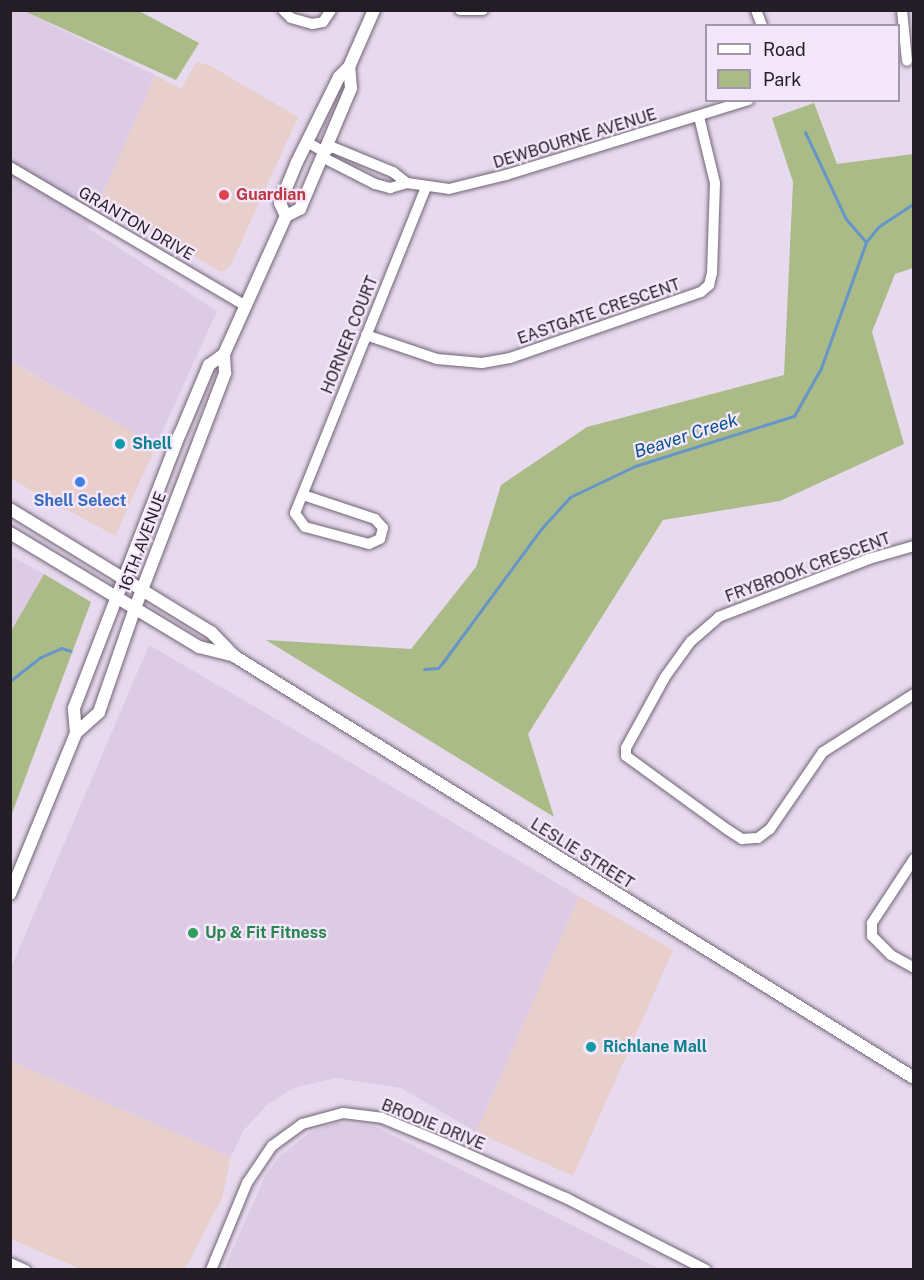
<!DOCTYPE html>
<html>
<head>
<meta charset="utf-8">
<style>
	body { margin:0 }
	#map { position:relative; width:924px; height:1280px; overflow:hidden; background:#e8daee; font-family:"Public Sans",sans-serif }
	div>[style] { position:absolute }
	.commercial>* { inset:0; background:#e9cfcc }
	.built>* { inset:0; background:#ddcbe5 }
	.green>* { inset:0; background:#abbb87 }
	.stream>* { height:3px; margin:-1.5px; padding:0 1.5px; transform-origin:1.5px; border-radius:1.5px; background:#6695c8 }
	.roads { filter:drop-shadow(0 0 2px #706475) drop-shadow(0 0 2px #706475) }
	.minor>* { height:10px; margin:-5px; padding:0 5px; transform-origin:5px; border-radius:5px; background:#fff }
	.major>* { height:12px; margin:-6px; padding:0 6px; transform-origin:6px; border-radius:6px; background:#fff }
	.dots>* { width:16px; height:16px; translate:-50% -50%; box-sizing:border-box; border:3px solid #f5e7fb; border-radius:50% }
	span { translate:-50% -50%; white-space:nowrap; text-align:center; line-height:1.15; -webkit-text-stroke:4.5px #f5e7fb; paint-order:stroke }
	.street-label { font-size:16px; color:#231e26 }
	.health-label { font-size:16px; color:#be3a42; font-weight:700 }
	.left { translate:0 -50%; text-align:left }
	.culture-label { font-size:16px; color:#0d838f; font-weight:700 }
	.shop-label { font-size:16px; color:#366cbe; font-weight:700 }
	.leisure-label { font-size:16px; color:#27864d; font-weight:700 }
	.water-label { font-size:18px; color:#065190; font-style:italic }
	.frame { position:absolute; inset:0; border:12px solid #231e26; pointer-events:none }
	.legend { position:absolute; left:705px; top:24px; width:195px; height:78px; box-sizing:border-box; background:#f5e7fb; border:2px solid #a197a6; margin:0; padding:8px 10px; list-style:none; font-size:18px; color:#231e26 }
	.legend li { display:flex; align-items:center; gap:12px; height:30px }
	.legend b { width:30px; border:2px solid #a197a6 }
</style>
</head>
<body>
<div id="map">
	<div class="commercial">
		<i style="clip-path:polygon(196px 62px,211px 66px,298px 117px,230px 267px,221px 272px,99px 201px,155px 75px,181px 89px)"></i>
		<i style="clip-path:polygon(10px 361px,156px 446px,115px 536px,11px 479px)"></i>
		<i style="clip-path:polygon(579px 896px,673px 950px,573px 1176px,476px 1132px)"></i>
		<i style="clip-path:polygon(11px 1061px,231px 1157px,222px 1198px,185px 1269px,80px 1269px,11px 1239px)"></i>
	</div>
	<div class="built">
		<i style="clip-path:polygon(10px 11px,24px 11px,155px 75px,88px 228px,217px 311px,156px 446px,11px 361px)"></i>
		<i style="clip-path:polygon(11px 556px,44px 574px,11px 631px)"></i>
		<i style="clip-path:polygon(149px 645px,579px 896px,476px 1132px,401px 1088px,336px 1078px,294px 1088px,267px 1105px,243px 1131px,231px 1157px,11px 1061px,11px 968px)"></i>
		<i style="clip-path:polygon(336px 1123px,374px 1126px,660px 1269px,224px 1269px,266px 1174px,279px 1157px,309px 1133px)"></i>
	</div>
	<div class="green">
		<i style="clip-path:polygon(24px 11px,139px 11px,199px 43px,176px 80px)"></i>
		<i style="clip-path:polygon(814px 103px,837px 164px,913px 154px,913px 268px,895px 274px,872px 332px,904px 444px,780px 501px,663px 520px,528px 734px,554px 817px,266px 640px,411px 649px,476px 567px,501px 485px,587px 427px,784px 375px,793px 182px,772px 118px)"></i>
		<i style="clip-path:polygon(44px 574px,91px 602px,11px 816px,11px 631px)"></i>
	</div>
	<div class="stream">
		<i style="left:805px;top:132px;width:96px;rotate:64.8deg"></i>
		<i style="left:846px;top:219px;width:30px;rotate:49deg"></i>
		<i style="left:424px;top:669px;width:14px;rotate:-4deg"></i>
		<i style="left:438px;top:668px;width:8px;rotate:-50deg"></i>
		<i style="left:443px;top:662px;width:165px;rotate:-53.6deg"></i>
		<i style="left:541px;top:529px;width:43px;rotate:-47.8deg"></i>
		<i style="left:570px;top:497px;width:72px;rotate:-25.5deg"></i>
		<i style="left:635px;top:466px;width:167px;rotate:-17.5deg"></i>
		<i style="left:794px;top:416px;width:55px;rotate:-60.6deg"></i>
		<i style="left:821px;top:368px;width:134px;rotate:-70.3deg"></i>
		<i style="left:866px;top:242px;width:19px;rotate:-51deg"></i>
		<i style="left:878px;top:227px;width:43px;rotate:-33.7deg"></i>
		<i style="left:10px;top:681px;width:39px;rotate:-38deg"></i>
		<i style="left:41px;top:657px;width:22px;rotate:-24deg"></i>
		<i style="left:61px;top:648px;width:10px;rotate:17deg"></i>
	</div>
	<div class="roads">
		<div class="minor">
			<i style="left:283px;top:10px;width:11px;rotate:45deg"></i>
			<i style="left:291px;top:18px;width:22px;rotate:16deg"></i>
			<i style="left:312px;top:24px;width:11px;rotate:-10deg"></i>
			<i style="left:323px;top:22px;width:14px;rotate:-56deg"></i>
			<i style="left:460px;top:10px;width:23px"></i>
			<i style="left:756px;top:10px;width:17px;rotate:69deg"></i>
			<i style="left:902px;top:10px;width:51px;rotate:84.4deg"></i>
			<i style="left:307px;top:142px;width:20px;rotate:30deg"></i>
			<i style="left:324px;top:152px;width:7px;rotate:74deg"></i>
			<i style="left:326px;top:159px;width:55px;rotate:27deg"></i>
			<i style="left:375px;top:184px;width:16px;rotate:15deg"></i>
			<i style="left:390px;top:188px;width:18px;rotate:-16deg"></i>
			<i style="left:324px;top:152px;width:9px;rotate:-32deg"></i>
			<i style="left:332px;top:147px;width:66px;rotate:22.3deg"></i>
			<i style="left:393px;top:172px;width:18px;rotate:38deg"></i>
			<i style="left:407px;top:183px;width:42px;rotate:8.1deg"></i>
			<i style="left:449px;top:189px;width:59px;rotate:-13.8deg"></i>
			<i style="left:506px;top:175px;width:254px;rotate:-17.2deg"></i>
			<i style="left:10px;top:167px;width:274px;rotate:30.5deg"></i>
			<i style="left:366px;top:335px;width:75px;rotate:18.7deg"></i>
			<i style="left:437px;top:359px;width:45px;rotate:5.1deg"></i>
			<i style="left:482px;top:363px;width:28px;rotate:-10deg"></i>
			<i style="left:510px;top:358px;width:202px;rotate:-19.1deg"></i>
			<i style="left:701px;top:292px;width:11px;rotate:-41deg"></i>
			<i style="left:709px;top:285px;width:12px;rotate:-76deg"></i>
			<i style="left:712px;top:273px;width:90px;rotate:-88.1deg"></i>
			<i style="left:715px;top:183px;width:68px;rotate:-103.6deg"></i>
			<i style="left:303px;top:495px;width:76px;rotate:18.4deg"></i>
			<i style="left:375px;top:519px;width:12px;rotate:48deg"></i>
			<i style="left:383px;top:528px;width:11px;rotate:105deg"></i>
			<i style="left:380px;top:539px;width:12px;rotate:156deg"></i>
			<i style="left:369px;top:544px;width:66px;rotate:-165.1deg"></i>
			<i style="left:305px;top:527px;width:17px;rotate:-126deg"></i>
			<i style="left:295px;top:513px;width:351px;rotate:-68.1deg"></i>
			<i style="left:914px;top:546px;width:47px;rotate:163.9deg"></i>
			<i style="left:869px;top:559px;width:161px;rotate:158.9deg"></i>
			<i style="left:719px;top:617px;width:37px;rotate:139deg"></i>
			<i style="left:691px;top:641px;width:44px;rotate:125.8deg"></i>
			<i style="left:665px;top:677px;width:81px;rotate:118.8deg"></i>
			<i style="left:626px;top:748px;width:8px;rotate:90deg"></i>
			<i style="left:626px;top:756px;width:126px;rotate:36deg"></i>
			<i style="left:728px;top:830px;width:17px;rotate:33deg"></i>
			<i style="left:742px;top:839px;width:16px;rotate:-4deg"></i>
			<i style="left:758px;top:838px;width:15px;rotate:-37deg"></i>
			<i style="left:770px;top:829px;width:93px;rotate:-55.5deg"></i>
			<i style="left:823px;top:752px;width:108px;rotate:-32.5deg"></i>
			<i style="left:914px;top:859px;width:77px;rotate:123.3deg"></i>
			<i style="left:872px;top:923px;width:13px;rotate:90deg"></i>
			<i style="left:872px;top:936px;width:27px;rotate:45deg"></i>
			<i style="left:891px;top:955px;width:26px;rotate:29deg"></i>
			<i style="left:10px;top:1263px;width:17px;rotate:24deg"></i>
			<i style="left:211px;top:1270px;width:94px;rotate:-67.5deg"></i>
			<i style="left:247px;top:1183px;width:45px;rotate:-56deg"></i>
			<i style="left:272px;top:1146px;width:37px;rotate:-36deg"></i>
			<i style="left:302px;top:1124px;width:42px;rotate:-15deg"></i>
			<i style="left:343px;top:1113px;width:39px;rotate:7deg"></i>
			<i style="left:382px;top:1118px;width:68px;rotate:22.4deg"></i>
			<i style="left:445px;top:1144px;width:133px;rotate:24.1deg"></i>
			<i style="left:566px;top:1198px;width:157px;rotate:27.2deg"></i>
		</div>
		<div class="major">
			<i style="left:286px;top:216px;width:14px;rotate:-115deg"></i>
			<i style="left:280px;top:203px;width:44px;rotate:-67.5deg"></i>
			<i style="left:297px;top:162px;width:95px;rotate:-63.7deg"></i>
			<i style="left:339px;top:77px;width:14px;rotate:-45deg"></i>
			<i style="left:349px;top:67px;width:62px;rotate:-66.3deg"></i>
			<i style="left:10px;top:509px;width:236px;rotate:31.5deg"></i>
			<i style="left:211px;top:632px;width:33px;rotate:46deg"></i>
			<i style="left:234px;top:656px;width:800px;rotate:31.82deg"></i>
			<i style="left:10px;top:533px;width:221px;rotate:31.1deg"></i>
			<i style="left:199px;top:647px;width:36px;rotate:14deg"></i>
			<i style="left:76px;top:733px;width:25px;rotate:-95deg"></i>
			<i style="left:74px;top:708px;width:294px;rotate:-68.9deg"></i>
			<i style="left:180px;top:434px;width:75px;rotate:-67.2deg"></i>
			<i style="left:209px;top:365px;width:19px;rotate:-36deg"></i>
			<i style="left:224px;top:354px;width:151px;rotate:-65.8deg"></i>
			<i style="left:286px;top:216px;width:16px;rotate:-27deg"></i>
			<i style="left:300px;top:209px;width:131px;rotate:-67.1deg"></i>
			<i style="left:351px;top:88px;width:21px;rotate:-95deg"></i>
			<i style="left:10px;top:894px;width:174px;rotate:-67.7deg"></i>
			<i style="left:76px;top:733px;width:31px;rotate:-42deg"></i>
			<i style="left:99px;top:712px;width:110px;rotate:-70.9deg"></i>
			<i style="left:135px;top:608px;width:252px;rotate:-69deg"></i>
			<i style="left:225px;top:373px;width:19px;rotate:-93deg"></i>
		</div>
	</div>
	<div class="dots">
		<i style="left:224px;top:195px;background:#e0444e"></i>
		<i style="left:120px;top:444px;background:#0f9aa8"></i>
		<i style="left:80px;top:482px;background:#3f7fe0"></i>
		<i style="left:193px;top:933px;background:#2e9e5b"></i>
		<i style="left:591px;top:1047px;background:#0f9aa8"></i>
	</div>
	<div class="street-label">
		<span style="left:575px;top:139px;rotate:-17deg">DEWBOURNE AVENUE</span>
		<span style="left:136px;top:224px;rotate:30deg">GRANTON DRIVE</span>
		<span style="left:599px;top:312px;rotate:-19deg">EASTGATE CRESCENT</span>
		<span style="left:350px;top:335px;rotate:-68deg">HORNER COURT</span>
		<span style="left:143px;top:542px;rotate:-69deg">16TH AVENUE</span>
		<span style="left:808px;top:568px;rotate:-20deg">FRYBROOK CRESCENT</span>
		<span style="left:582px;top:854px;rotate:32deg">LESLIE STREET</span>
		<span style="left:433px;top:1125px;rotate:22deg">BRODIE DRIVE</span>
	</div>
	<div class="health-label">
		<span class="left" style="left:236px;top:195px">Guardian</span>
	</div>
	<div class="culture-label">
		<span class="left" style="left:132px;top:444px">Shell</span>
		<span class="left" style="left:603px;top:1047px">Richlane Mall</span>
	</div>
	<div class="shop-label">
		<span style="left:80px;top:501px">Shell Select</span>
	</div>
	<div class="leisure-label">
		<span class="left" style="left:205px;top:933px">Up &amp; Fit Fitness</span>
	</div>
	<div class="water-label">
		<span style="left:686px;top:436px;rotate:-18deg">Beaver Creek</span>
	</div>
	<div class="frame"></div>
	<ul class="legend">
	<li><b style="height:8px;background:#fff"></b>Road</li>
	<li><b style="height:16px;background:#abbb87"></b>Park</li>
	</ul>
</div>
</body>
</html>
